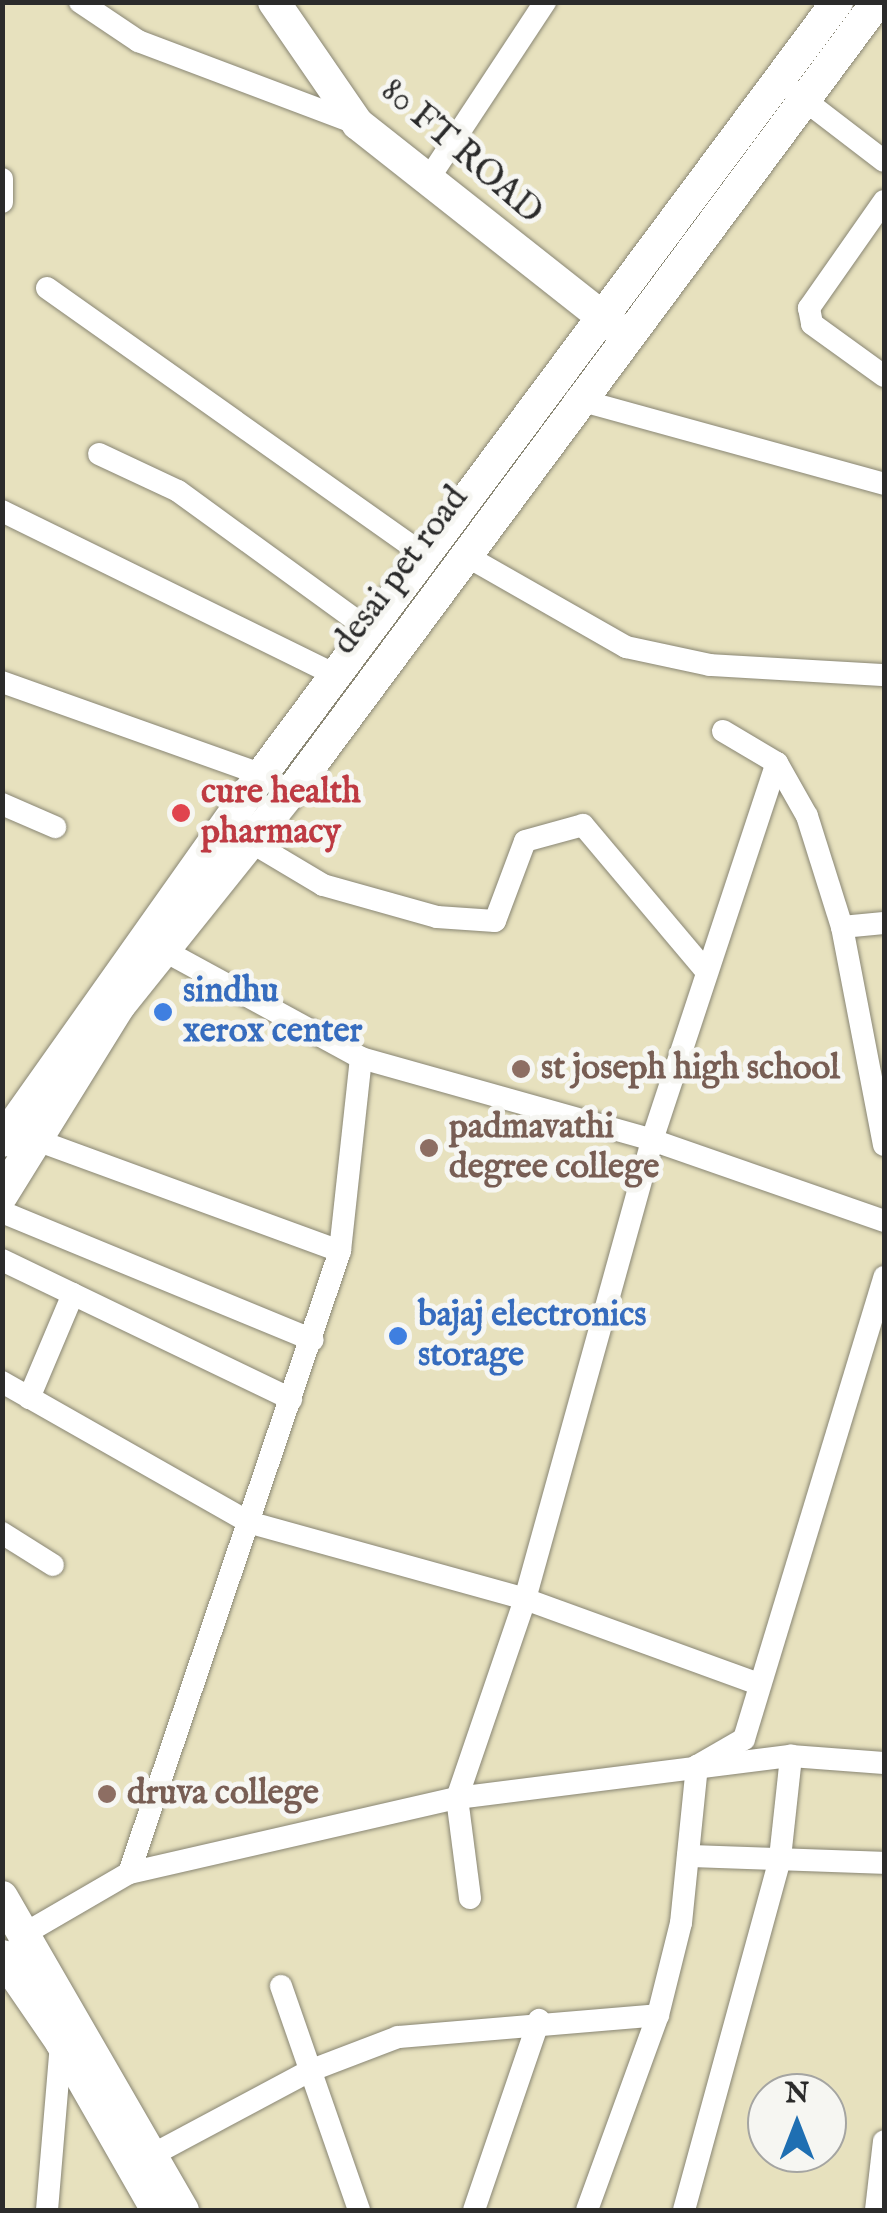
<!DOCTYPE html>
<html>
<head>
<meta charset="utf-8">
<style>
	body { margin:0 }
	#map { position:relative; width:887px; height:2213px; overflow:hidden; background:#e7e1be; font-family:"IM FELL English",serif }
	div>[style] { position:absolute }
	.roads { filter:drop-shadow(0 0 2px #898674) drop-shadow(0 0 2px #898674) }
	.street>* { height:22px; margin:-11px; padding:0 11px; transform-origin:11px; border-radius:11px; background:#fff }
	.secondary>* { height:32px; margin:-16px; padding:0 16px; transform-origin:16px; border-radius:16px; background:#fff }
	.dots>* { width:28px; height:28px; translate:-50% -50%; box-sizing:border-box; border:5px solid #f6f6f2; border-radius:50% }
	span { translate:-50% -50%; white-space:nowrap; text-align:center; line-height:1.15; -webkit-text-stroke:10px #f6f6f2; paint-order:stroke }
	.street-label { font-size:35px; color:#2b2b2b }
	.health-label { font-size:35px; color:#be3a42; font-weight:700 }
	.left { translate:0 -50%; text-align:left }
	.shop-label { font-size:35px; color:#366cbe; font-weight:700 }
	.education-label { font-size:35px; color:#785e54; font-weight:700 }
	.frame { position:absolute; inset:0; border:5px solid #2b2b2b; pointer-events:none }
	.north { position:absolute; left:747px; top:2073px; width:100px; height:100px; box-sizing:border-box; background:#f6f6f2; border:2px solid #a5a5a2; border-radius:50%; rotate:0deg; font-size:28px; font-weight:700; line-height:40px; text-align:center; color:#2b2b2b }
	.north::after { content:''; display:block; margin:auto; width:35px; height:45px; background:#1f6fb2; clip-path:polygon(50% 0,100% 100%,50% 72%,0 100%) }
</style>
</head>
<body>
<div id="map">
	<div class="roads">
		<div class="street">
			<i style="left:80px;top:2px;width:70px;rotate:33.9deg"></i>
			<i style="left:138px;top:41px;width:235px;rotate:20.7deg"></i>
			<i style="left:794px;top:92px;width:113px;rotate:37.5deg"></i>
			<i style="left:429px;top:178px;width:211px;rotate:-56.6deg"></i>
			<i style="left:2px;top:179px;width:23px;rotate:90deg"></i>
			<i style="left:884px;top:201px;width:131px;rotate:125deg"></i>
			<i style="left:809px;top:308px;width:16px;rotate:79deg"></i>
			<i style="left:812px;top:324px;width:89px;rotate:35.8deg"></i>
			<i style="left:47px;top:288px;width:463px;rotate:35.3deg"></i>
			<i style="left:576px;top:399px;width:320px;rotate:15.4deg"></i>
			<i style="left:99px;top:454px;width:87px;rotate:25.1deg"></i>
			<i style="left:178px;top:491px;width:236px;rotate:36deg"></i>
			<i style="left:2px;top:511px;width:372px;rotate:26.2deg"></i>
			<i style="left:463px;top:554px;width:188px;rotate:29.7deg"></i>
			<i style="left:626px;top:647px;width:86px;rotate:12.1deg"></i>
			<i style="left:710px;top:665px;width:174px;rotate:3.3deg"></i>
			<i style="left:2px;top:682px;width:287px;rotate:19.6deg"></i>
			<i style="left:723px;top:731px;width:63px;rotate:30.7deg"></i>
			<i style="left:777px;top:763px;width:61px;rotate:60.5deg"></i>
			<i style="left:807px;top:816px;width:116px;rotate:72.5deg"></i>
			<i style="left:842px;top:927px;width:222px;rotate:79.1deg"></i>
			<i style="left:2px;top:804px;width:58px;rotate:23.5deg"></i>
			<i style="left:251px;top:842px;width:84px;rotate:30.8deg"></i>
			<i style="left:323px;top:885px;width:118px;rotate:15.7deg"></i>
			<i style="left:437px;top:917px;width:58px;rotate:3.9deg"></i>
			<i style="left:495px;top:921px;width:85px;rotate:-69.4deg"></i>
			<i style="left:525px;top:841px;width:60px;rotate:-15.4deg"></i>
			<i style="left:583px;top:825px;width:192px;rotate:49.9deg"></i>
			<i style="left:842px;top:927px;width:42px;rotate:-5.4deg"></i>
			<i style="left:154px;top:945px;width:236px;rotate:28.6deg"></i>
			<i style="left:361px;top:1058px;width:302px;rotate:15.7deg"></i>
			<i style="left:652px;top:1140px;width:246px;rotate:19.2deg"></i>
			<i style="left:39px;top:1141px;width:320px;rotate:20.1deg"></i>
			<i style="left:2px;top:1212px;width:336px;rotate:22.4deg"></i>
			<i style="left:2px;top:1260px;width:321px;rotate:25.7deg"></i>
			<i style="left:2px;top:1382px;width:283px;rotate:29.6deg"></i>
			<i style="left:248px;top:1522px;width:288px;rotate:15.5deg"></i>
			<i style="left:525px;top:1599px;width:249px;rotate:20deg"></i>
			<i style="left:29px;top:1398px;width:113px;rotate:-67.1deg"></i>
			<i style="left:2px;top:1533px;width:60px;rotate:32.1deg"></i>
			<i style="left:688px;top:1856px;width:196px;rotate:2deg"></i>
			<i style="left:129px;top:1873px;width:657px;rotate:-71.26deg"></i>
			<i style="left:340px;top:1251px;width:194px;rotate:-83.8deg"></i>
			<i style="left:470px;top:1898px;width:101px;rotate:-97.4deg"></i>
			<i style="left:457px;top:1798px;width:210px;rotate:-71.1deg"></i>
			<i style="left:525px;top:1599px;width:476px;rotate:-74.5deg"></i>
			<i style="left:652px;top:1140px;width:397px;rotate:-71.7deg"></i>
			<i style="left:18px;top:1947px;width:14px;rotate:-65deg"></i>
			<i style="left:24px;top:1934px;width:121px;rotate:-30.2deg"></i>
			<i style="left:129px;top:1873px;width:336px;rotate:-12.9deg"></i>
			<i style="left:457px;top:1798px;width:337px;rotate:-7.2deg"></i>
			<i style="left:791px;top:1756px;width:93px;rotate:4.3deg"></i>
			<i style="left:281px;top:1986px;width:237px;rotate:70.8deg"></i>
			<i style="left:152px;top:2155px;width:178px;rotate:-28.1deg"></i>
			<i style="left:309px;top:2071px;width:95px;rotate:-20.9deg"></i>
			<i style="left:398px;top:2037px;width:261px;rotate:-4.8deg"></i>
			<i style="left:47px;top:2210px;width:169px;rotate:-85.2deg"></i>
			<i style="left:474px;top:2210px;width:201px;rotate:-71.1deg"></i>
			<i style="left:587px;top:2210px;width:208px;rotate:-70deg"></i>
			<i style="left:658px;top:2015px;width:95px;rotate:-76deg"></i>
			<i style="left:681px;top:1923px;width:158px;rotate:-84.2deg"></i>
			<i style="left:697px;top:1766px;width:54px;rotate:-29.9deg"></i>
			<i style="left:744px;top:1739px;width:483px;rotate:-73.1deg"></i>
			<i style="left:684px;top:2210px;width:365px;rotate:-74.7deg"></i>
			<i style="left:780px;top:1858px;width:103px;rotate:-83.8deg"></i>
			<i style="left:876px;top:2210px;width:69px;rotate:-83.4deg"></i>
		</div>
		<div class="secondary">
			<i style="left:274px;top:2px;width:148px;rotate:55.5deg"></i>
			<i style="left:358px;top:124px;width:333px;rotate:38.3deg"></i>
			<i style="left:2px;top:1141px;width:450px;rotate:-54.7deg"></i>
			<i style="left:262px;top:774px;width:963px;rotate:-53.32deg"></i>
			<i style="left:2px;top:1195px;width:224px;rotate:-58.2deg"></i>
			<i style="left:120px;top:1005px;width:278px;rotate:-51.3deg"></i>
			<i style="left:294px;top:788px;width:979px;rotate:-53.43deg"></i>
			<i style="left:2px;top:1897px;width:362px;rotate:60deg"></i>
			<i style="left:2px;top:1956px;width:104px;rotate:55.5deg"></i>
			<i style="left:61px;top:2042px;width:193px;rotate:60.3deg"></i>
		</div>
	</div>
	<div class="dots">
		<i style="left:181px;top:813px;background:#e0444e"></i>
		<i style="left:163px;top:1012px;background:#3f7fe0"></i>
		<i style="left:521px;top:1069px;background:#8d6e63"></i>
		<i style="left:429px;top:1148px;background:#8d6e63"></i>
		<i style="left:398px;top:1336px;background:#3f7fe0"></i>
		<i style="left:107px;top:1794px;background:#8d6e63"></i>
	</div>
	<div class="street-label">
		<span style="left:461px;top:152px;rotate:41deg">80 FT ROAD</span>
		<span style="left:401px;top:571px;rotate:-53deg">desai pet road</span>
	</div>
	<div class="health-label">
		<span class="left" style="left:201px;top:813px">cure health<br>pharmacy</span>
	</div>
	<div class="shop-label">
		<span class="left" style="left:183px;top:1012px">sindhu<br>xerox center</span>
		<span class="left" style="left:418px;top:1336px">bajaj electronics<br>storage</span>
	</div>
	<div class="education-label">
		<span class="left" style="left:541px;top:1069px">st joseph high school</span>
		<span class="left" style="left:449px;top:1148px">padmavathi<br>degree college</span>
		<span class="left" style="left:127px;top:1794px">druva college</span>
	</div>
	<div class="frame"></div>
	<div class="north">N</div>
</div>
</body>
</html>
